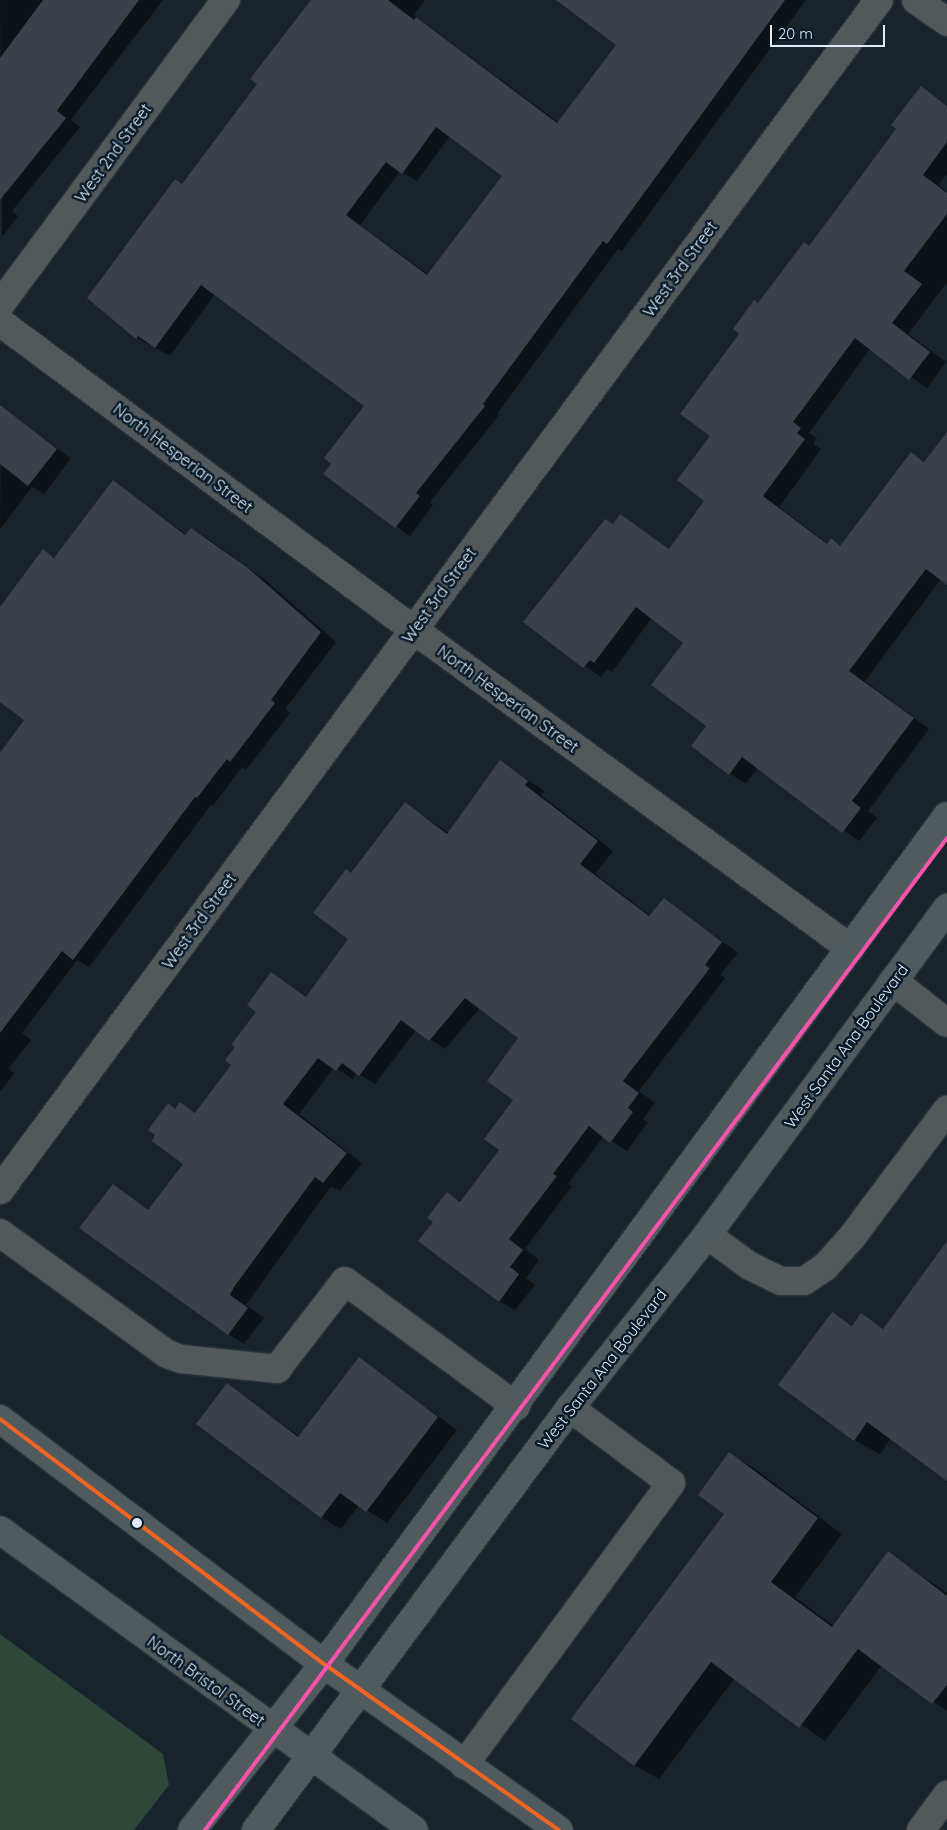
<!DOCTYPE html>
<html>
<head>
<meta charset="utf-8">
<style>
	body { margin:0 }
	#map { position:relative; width:947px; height:1830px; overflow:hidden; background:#19232b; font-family:Quicksand,sans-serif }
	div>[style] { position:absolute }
	.green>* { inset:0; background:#2d4739 }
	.shadow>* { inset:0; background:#0007 }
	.building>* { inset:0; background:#3c404b }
	.roads { filter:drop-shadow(0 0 1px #363f46) drop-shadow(0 0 1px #363f46) }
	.minor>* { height:28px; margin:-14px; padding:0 14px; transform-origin:14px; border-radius:14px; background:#53595b }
	.major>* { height:28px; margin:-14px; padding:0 14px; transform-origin:14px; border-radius:14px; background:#515a5d }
	.bus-1>* { height:4px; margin:-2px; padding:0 2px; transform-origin:2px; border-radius:2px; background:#f26522 }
	.tram-1>* { height:4px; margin:-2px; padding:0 2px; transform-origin:2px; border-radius:2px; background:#f653ac }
	.dots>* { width:14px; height:14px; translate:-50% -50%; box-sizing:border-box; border:2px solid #081a29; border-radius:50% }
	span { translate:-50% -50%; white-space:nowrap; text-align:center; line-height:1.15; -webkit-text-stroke:5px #081a29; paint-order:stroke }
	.street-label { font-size:16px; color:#dfebf6 }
	.scale { position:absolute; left:770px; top:25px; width:115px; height:22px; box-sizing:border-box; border:2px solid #dfebf6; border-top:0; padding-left:6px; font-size:15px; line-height:18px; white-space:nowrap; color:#dfebf6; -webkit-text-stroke:4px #081a29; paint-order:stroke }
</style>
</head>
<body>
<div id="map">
	<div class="green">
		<i style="clip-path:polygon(0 1634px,163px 1754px,169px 1785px,134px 1830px,0 1830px)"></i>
	</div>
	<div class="shadow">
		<i style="clip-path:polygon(0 0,163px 0,73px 117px,71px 120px,80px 127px,12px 211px,18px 216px,2px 237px)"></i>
		<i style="clip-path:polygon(evenodd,324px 0,425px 0,414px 15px,559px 123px,618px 45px,558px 0,806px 0,622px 251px,618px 249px,497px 414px,499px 415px,430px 502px,433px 505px,410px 536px,325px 474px,365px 406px,215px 294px,170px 356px,137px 338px,89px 298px,183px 185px,324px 0,450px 136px,503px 176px,429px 275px,360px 225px,400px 171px,417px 181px,450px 136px)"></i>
		<i style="clip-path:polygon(921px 88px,947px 105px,947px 174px,938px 185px,947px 192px,947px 282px,908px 334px,946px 362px,927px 388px,870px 349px,809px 433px,817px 438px,813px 444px,821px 449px,779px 507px,828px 544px,831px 540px,841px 546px,911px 454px,926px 462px,947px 434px,947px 584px,941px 579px,865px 681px,929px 729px,868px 811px,877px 818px,859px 841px,758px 768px,746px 783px,730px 774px,708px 726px,684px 642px,652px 618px,612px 672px,607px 669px,601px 677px,525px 622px,621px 516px,670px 549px,706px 500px,712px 435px,741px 333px,759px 304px,810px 247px,897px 129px)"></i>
		<i style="clip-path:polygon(1px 408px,71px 458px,44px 494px,32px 487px,0 529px)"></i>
		<i style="clip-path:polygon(113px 482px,187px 535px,192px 529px,207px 538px,264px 579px,336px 642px,285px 709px,290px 713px,246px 770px,242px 767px,213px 806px,211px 805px,89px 967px,77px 960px,22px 1033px,31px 1040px,8px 1069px,14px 1073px,0 1092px,0 755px,26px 720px,0 701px,0 609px,43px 551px,56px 558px)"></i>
		<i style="clip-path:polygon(501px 762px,544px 791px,541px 795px,613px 851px,595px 874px,651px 916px,664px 899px,738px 953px,720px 975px,725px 978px,639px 1091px,655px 1103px,643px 1119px,648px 1122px,627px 1151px,604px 1136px,568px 1184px,572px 1186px,525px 1249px,539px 1260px,526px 1278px,535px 1285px,515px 1310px,499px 1301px,435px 1222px,447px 1193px,462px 1202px,501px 1150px,515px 1100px,520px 1037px,480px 1008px,445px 1049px,416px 1030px,375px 1084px,357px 1073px,353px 1079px,334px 1067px,299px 1114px,362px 1163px,340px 1191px,331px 1186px,246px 1305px,264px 1318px,244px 1344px,228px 1334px,113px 1186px,152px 1215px,184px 1164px,176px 1110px,180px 1104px,196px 1113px,233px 1064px,272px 974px,307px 997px,350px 939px,352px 874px,405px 803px,449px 833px)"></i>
		<i style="clip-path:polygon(947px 1244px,947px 1479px,891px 1438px,880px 1454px,854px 1440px,832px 1314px,854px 1326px,861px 1315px,885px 1329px)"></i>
		<i style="clip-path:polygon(359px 1359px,457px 1430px,387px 1523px,359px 1505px,341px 1529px,321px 1517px,227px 1385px,300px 1437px)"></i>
		<i style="clip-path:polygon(729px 1454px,754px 1468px,842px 1534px,795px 1597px,834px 1626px,888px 1553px,947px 1593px,947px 1711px,882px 1665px,825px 1741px,735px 1678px,659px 1779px,634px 1765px,725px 1514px)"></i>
	</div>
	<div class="building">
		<i style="clip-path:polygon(43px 0,139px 0,59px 108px,57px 111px,66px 118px,0 200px,0 58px)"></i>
		<i style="clip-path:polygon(evenodd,311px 0,388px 0,414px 20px,416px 17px,557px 123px,616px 45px,556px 0,785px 0,607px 244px,603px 241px,483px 404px,485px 406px,416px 493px,420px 496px,395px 528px,323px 474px,331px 464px,324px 458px,364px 406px,201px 285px,155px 348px,138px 336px,136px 339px,87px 298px,175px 179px,182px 184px,257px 84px,250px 79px,311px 0,436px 127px,502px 176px,427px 275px,346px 215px,386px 162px,402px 174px,436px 127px)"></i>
		<i style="clip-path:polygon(921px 86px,947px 106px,947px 142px,923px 175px,947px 193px,947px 214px,904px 271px,922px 284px,892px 323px,930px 352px,909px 380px,855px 338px,793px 422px,801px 428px,797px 433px,805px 439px,763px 496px,827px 544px,831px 538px,840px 546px,911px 452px,924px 462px,947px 432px,947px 585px,926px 569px,849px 671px,914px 718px,852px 801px,861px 808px,842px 833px,742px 757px,729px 775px,691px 746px,706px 726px,651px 685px,683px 643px,636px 607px,594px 663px,590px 660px,583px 668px,523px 622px,605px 519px,613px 524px,620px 514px,669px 549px,704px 501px,677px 480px,710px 436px,680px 414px,739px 334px,733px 329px,754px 300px,758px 303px,804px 242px,809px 246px,896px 129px,891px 125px)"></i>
		<i style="clip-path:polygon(0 405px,57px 449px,28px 486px,0 464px)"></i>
		<i style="clip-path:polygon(113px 480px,185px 535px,191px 528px,248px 568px,321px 632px,271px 700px,275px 703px,230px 762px,227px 759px,197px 798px,195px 797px,73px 960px,62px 951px,0 1033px,0 753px,24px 720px,0 702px,0 607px,43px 549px,54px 558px)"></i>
		<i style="clip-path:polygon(500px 760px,528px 781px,525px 785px,598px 841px,580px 864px,649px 916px,664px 898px,722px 942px,705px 965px,710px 968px,623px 1081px,639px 1093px,628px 1108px,633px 1112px,610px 1143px,589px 1126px,553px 1174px,557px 1176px,509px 1239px,523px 1250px,510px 1267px,519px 1274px,499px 1302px,418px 1241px,433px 1222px,427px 1218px,447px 1192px,460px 1202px,499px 1150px,484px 1139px,513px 1100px,487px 1081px,518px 1038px,465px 998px,429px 1041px,401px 1020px,359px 1076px,342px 1063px,336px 1071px,318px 1058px,283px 1104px,347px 1153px,323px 1183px,315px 1177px,234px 1287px,230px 1295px,248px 1308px,228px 1335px,79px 1228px,113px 1184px,148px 1210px,183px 1164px,152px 1141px,155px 1135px,148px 1130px,168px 1103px,175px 1109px,180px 1102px,195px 1113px,231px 1065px,225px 1060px,235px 1047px,231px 1045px,256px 1012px,247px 1005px,271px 972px,306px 997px,348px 939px,313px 913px,346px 869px,351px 873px,405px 802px,447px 834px)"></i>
		<i style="clip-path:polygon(947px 1241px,947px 1481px,867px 1422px,854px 1441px,778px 1385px,832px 1312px,852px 1326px,861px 1313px,883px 1329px)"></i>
		<i style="clip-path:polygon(359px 1357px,438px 1417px,366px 1512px,340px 1493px,321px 1518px,196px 1424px,227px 1383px,298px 1437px)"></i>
		<i style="clip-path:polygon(729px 1452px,818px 1518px,771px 1582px,832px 1627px,888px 1551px,947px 1596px,947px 1685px,932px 1704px,858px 1649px,799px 1728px,711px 1662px,634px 1766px,571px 1719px,724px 1514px,698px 1495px)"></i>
	</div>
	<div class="roads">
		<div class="minor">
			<i style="left:916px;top:0;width:38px;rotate:35deg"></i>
			<i style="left:0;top:305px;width:380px;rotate:-53.5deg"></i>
			<i style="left:0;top:322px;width:516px;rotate:36.65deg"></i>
			<i style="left:414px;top:630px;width:540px;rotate:36.11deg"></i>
			<i style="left:893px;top:981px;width:68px;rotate:37.9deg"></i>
			<i style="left:0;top:1190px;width:1479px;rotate:-53.55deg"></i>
			<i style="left:0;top:1233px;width:206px;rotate:35.9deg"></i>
			<i style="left:167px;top:1354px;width:15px;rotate:20deg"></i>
			<i style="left:181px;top:1359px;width:97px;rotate:5.9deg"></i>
			<i style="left:277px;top:1369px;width:111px;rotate:-52.3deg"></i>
			<i style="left:345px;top:1281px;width:212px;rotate:36.2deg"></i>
			<i style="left:707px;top:1235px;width:53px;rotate:35.8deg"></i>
			<i style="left:750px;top:1266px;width:34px;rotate:26deg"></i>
			<i style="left:781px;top:1281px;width:23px"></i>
			<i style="left:804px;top:1281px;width:25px;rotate:-34deg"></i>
			<i style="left:825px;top:1267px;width:40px;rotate:-48deg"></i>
			<i style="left:852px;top:1237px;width:159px;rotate:-53.2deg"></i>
			<i style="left:464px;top:1765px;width:350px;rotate:-53.7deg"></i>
			<i style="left:671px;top:1483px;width:126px;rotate:-143.4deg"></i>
			<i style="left:921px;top:1830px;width:44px;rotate:-53.4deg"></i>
		</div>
		<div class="major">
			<i style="left:0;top:1419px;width:410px;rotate:37.1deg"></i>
			<i style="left:327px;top:1666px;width:284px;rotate:35.3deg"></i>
			<i style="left:0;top:1530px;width:511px;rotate:35.93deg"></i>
			<i style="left:192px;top:1830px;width:212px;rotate:-51.5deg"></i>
			<i style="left:324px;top:1664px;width:1052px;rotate:-53.7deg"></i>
			<i style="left:256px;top:1830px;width:526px;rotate:-53.35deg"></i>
			<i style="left:570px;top:1408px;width:221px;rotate:-51.6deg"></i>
			<i style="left:707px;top:1235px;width:406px;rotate:-53.7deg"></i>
		</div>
	</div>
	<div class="bus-1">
		<i style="left:0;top:1419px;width:410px;rotate:37.1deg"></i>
		<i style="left:327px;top:1666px;width:284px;rotate:35.3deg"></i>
	</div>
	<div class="tram-1">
		<i style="left:205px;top:1830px;width:1239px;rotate:-53.2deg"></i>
	</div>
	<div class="dots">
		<i style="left:137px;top:1523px;background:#dfebf6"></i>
	</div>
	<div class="street-label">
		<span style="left:113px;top:153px;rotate:-54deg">West 2nd Street</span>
		<span style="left:680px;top:269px;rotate:-54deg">West 3rd Street</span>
		<span style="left:183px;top:458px;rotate:37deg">North Hesperian Street</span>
		<span style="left:439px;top:595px;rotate:-54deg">West 3rd Street</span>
		<span style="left:508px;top:699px;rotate:36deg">North Hesperian Street</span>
		<span style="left:199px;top:921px;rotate:-54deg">West 3rd Street</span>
		<span style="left:846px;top:1046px;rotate:-54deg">West Santa Ana Boulevard</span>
		<span style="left:602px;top:1369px;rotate:-52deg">West Santa Ana Boulevard</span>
		<span style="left:206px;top:1681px;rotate:36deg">North Bristol Street</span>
	</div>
	<div class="scale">20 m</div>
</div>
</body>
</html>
